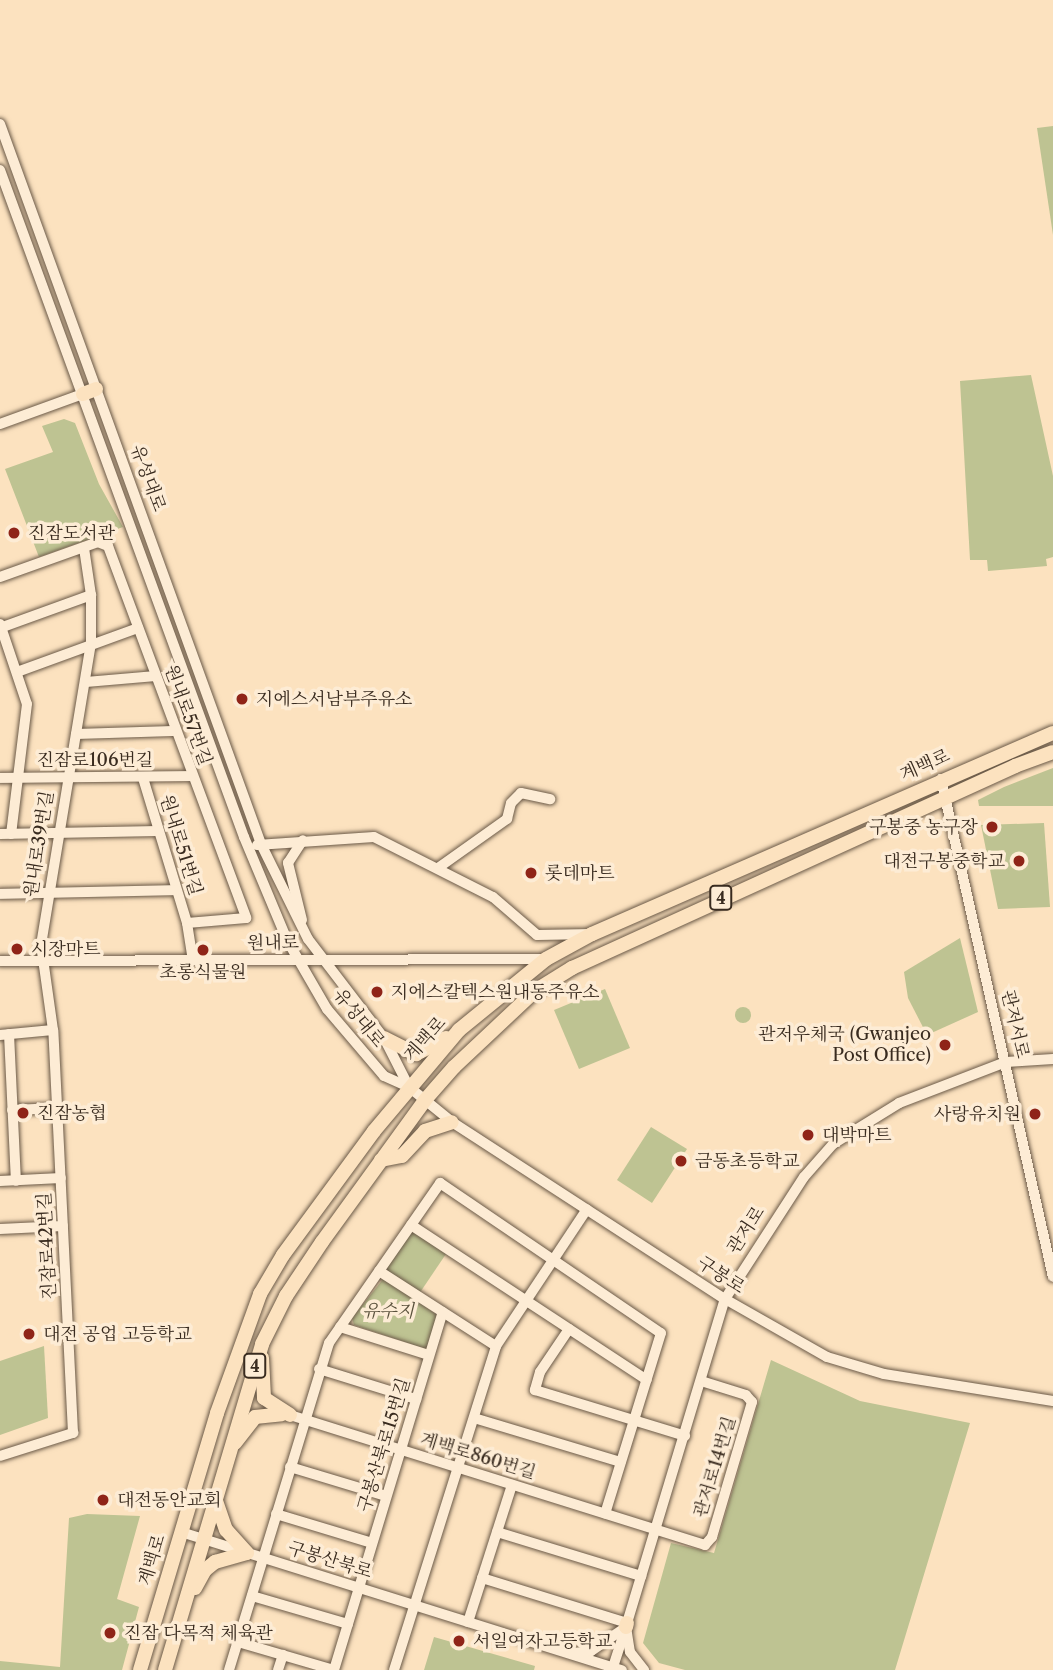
<!DOCTYPE html>
<html>
<head>
<meta charset="utf-8">
<style>
	body { margin:0 }
	#map { position:relative; width:1053px; height:1670px; overflow:hidden; background:#fce2bf; font-family:"Libre Caslon Text","Noto Serif KR",serif }
	div>[style] { position:absolute }
	.green>* { inset:0; background:#bec392 }
	.round { border-radius:50% }
	.roads { filter:drop-shadow(0 0 2px #6a5947) drop-shadow(0 0 2px #6a5947) }
	.minor>* { height:10px; margin:-5px; padding:0 5px; transform-origin:5px; border-radius:5px; background:#fdecd5 }
	.major>* { height:14px; margin:-7px; padding:0 7px; transform-origin:7px; border-radius:7px; background:#fce2bf }
	.dots>* { width:19px; height:19px; translate:-50% -50%; box-sizing:border-box; border:4px solid #fdecd5; border-radius:50% }
	span { translate:-50% -50%; white-space:nowrap; text-align:center; line-height:1.15; -webkit-text-stroke:7px #fdecd5; paint-order:stroke }
	.shield-label span { padding:2px 5px; background:#fdecd5; border:2px solid; border-radius:5px; -webkit-text-stroke-width:0 }
	.shield-label { font-size:16px; color:#392b1f; font-weight:700 }
	.street-label { font-size:18px; color:#392b1f }
	.poi-label { font-size:18px; color:#392b1f }
	.left { translate:0 -50%; text-align:left }
	.right { translate:-100% -50%; text-align:right }
	.park-label { font-size:18px; color:#5a513c; font-style:italic }
</style>
</head>
<body>
<div id="map">
	<div class="green">
		<i style="clip-path:polygon(1053px 126px,1053px 235px,1037px 128px)"></i>
		<i style="clip-path:polygon(1031px 375px,1053px 476px,1053px 557px,1046px 559px,1047px 566px,988px 571px,987px 560px,970px 560px,960px 381px)"></i>
		<i style="clip-path:polygon(64px 419px,75px 423px,99px 484px,123px 527px,39px 557px,5px 469px,53px 452px,42px 426px)"></i>
		<i style="clip-path:polygon(1053px 768px,1053px 806px,979px 806px,978px 800px,1004px 787px)"></i>
		<i style="clip-path:polygon(1044px 823px,1050px 907px,998px 909px,981px 825px)"></i>
		<i style="clip-path:polygon(960px 938px,978px 1012px,927px 1035px,908px 998px,904px 972px)"></i>
		<i style="clip-path:polygon(605px 989px,630px 1048px,579px 1069px,554px 1010px)"></i>
		<i class="round" style="left:735px;top:1007px;width:16px;height:16px"></i>
		<i style="clip-path:polygon(651px 1127px,687px 1149px,652px 1203px,617px 1180px)"></i>
		<i style="clip-path:polygon(411px 1229px,448px 1251px,419px 1294px,383px 1269px)"></i>
		<i style="clip-path:polygon(384px 1278px,440px 1317px,426px 1349px,354px 1325px,352px 1318px)"></i>
		<i style="clip-path:polygon(44px 1346px,48px 1418px,0 1435px,0 1361px)"></i>
		<i style="clip-path:polygon(771px 1360px,860px 1401px,970px 1423px,895px 1670px,685px 1670px,659px 1663px,643px 1643px,671px 1543px,714px 1553px)"></i>
		<i style="clip-path:polygon(87px 1514px,140px 1516px,117px 1599px,139px 1607px,122px 1670px,0 1670px,0 1661px,60px 1667px,69px 1518px)"></i>
		<i style="clip-path:polygon(434px 1637px,535px 1666px,534px 1670px,424px 1670px)"></i>
	</div>
	<div class="roads">
		<div class="minor">
			<i style="left:0;top:124px;width:766px;rotate:70.07deg"></i>
			<i style="left:261px;top:844px;width:106px;rotate:63.7deg"></i>
			<i style="left:308px;top:939px;width:125px;rotate:52.5deg"></i>
			<i style="left:384px;top:1038px;width:55px;rotate:63deg"></i>
			<i style="left:0;top:170px;width:710px;rotate:69.91deg"></i>
			<i style="left:244px;top:837px;width:112px;rotate:67.3deg"></i>
			<i style="left:287px;top:940px;width:80px;rotate:59.9deg"></i>
			<i style="left:327px;top:1009px;width:88px;rotate:49.6deg"></i>
			<i style="left:384px;top:1076px;width:27px;rotate:24deg"></i>
			<i style="left:409px;top:1087px;width:55px;rotate:39.1deg"></i>
			<i style="left:452px;top:1122px;width:325px;rotate:33deg"></i>
			<i style="left:725px;top:1299px;width:117px;rotate:29.6deg"></i>
			<i style="left:827px;top:1357px;width:59px;rotate:16.6deg"></i>
			<i style="left:884px;top:1374px;width:171px;rotate:9.1deg"></i>
			<i style="left:0;top:424px;width:88px;rotate:-19.9deg"></i>
			<i style="left:0;top:577px;width:104px;rotate:-19.7deg"></i>
			<i style="left:98px;top:542px;width:11px;rotate:22deg"></i>
			<i style="left:108px;top:546px;width:397px;rotate:69.6deg"></i>
			<i style="left:246px;top:918px;width:59px;rotate:175.2deg"></i>
			<i style="left:0;top:624px;width:84px;rotate:71.4deg"></i>
			<i style="left:27px;top:704px;width:131px;rotate:97deg"></i>
			<i style="left:0;top:628px;width:97px;rotate:-19.9deg"></i>
			<i style="left:17px;top:672px;width:129px;rotate:-20deg"></i>
			<i style="left:86px;top:682px;width:70px;rotate:-4.9deg"></i>
			<i style="left:76px;top:734px;width:97px;rotate:-1.8deg"></i>
			<i style="left:0;top:778px;width:191px;rotate:-0.6deg"></i>
			<i style="left:143px;top:778px;width:152px;rotate:73.1deg"></i>
			<i style="left:187px;top:923px;width:38px;rotate:81deg"></i>
			<i style="left:941px;top:779px;width:510px;rotate:77.33deg"></i>
			<i style="left:0;top:834px;width:158px;rotate:-1.1deg"></i>
			<i style="left:257px;top:845px;width:117px;rotate:-3.9deg"></i>
			<i style="left:374px;top:837px;width:133px;rotate:26.8deg"></i>
			<i style="left:493px;top:897px;width:58px;rotate:40.8deg"></i>
			<i style="left:537px;top:935px;width:55px;rotate:-1deg"></i>
			<i style="left:438px;top:868px;width:85px;rotate:-35.4deg"></i>
			<i style="left:507px;top:819px;width:16px;rotate:-76deg"></i>
			<i style="left:511px;top:803px;width:14px;rotate:-45deg"></i>
			<i style="left:521px;top:793px;width:30px;rotate:12deg"></i>
			<i style="left:0;top:894px;width:176px;rotate:-1.3deg"></i>
			<i style="left:302px;top:920px;width:59px;rotate:-103.8deg"></i>
			<i style="left:288px;top:863px;width:27px;rotate:-57deg"></i>
			<i style="left:0;top:961px;width:546px;rotate:-0.21deg"></i>
			<i style="left:9px;top:1034px;width:147px;rotate:87.3deg"></i>
			<i style="left:0;top:1035px;width:53px;rotate:-5.4deg"></i>
			<i style="left:12px;top:1110px;width:46px;rotate:-2.5deg"></i>
			<i style="left:0;top:1181px;width:61px;rotate:-2.8deg"></i>
			<i style="left:411px;top:1225px;width:282px;rotate:33.3deg"></i>
			<i style="left:0;top:1229px;width:63px;rotate:-2.7deg"></i>
			<i style="left:379px;top:1271px;width:139px;rotate:32.7deg"></i>
			<i style="left:340px;top:1327px;width:93px;rotate:17.5deg"></i>
			<i style="left:569px;top:1329px;width:52px;rotate:124deg"></i>
			<i style="left:540px;top:1372px;width:19px;rotate:106deg"></i>
			<i style="left:535px;top:1390px;width:157px;rotate:17deg"></i>
			<i style="left:319px;top:1369px;width:102px;rotate:17.2deg"></i>
			<i style="left:290px;top:1415px;width:435px;rotate:17.4deg"></i>
			<i style="left:705px;top:1545px;width:11px;rotate:-49deg"></i>
			<i style="left:712px;top:1537px;width:141px;rotate:-73.5deg"></i>
			<i style="left:752px;top:1402px;width:9px;rotate:-131deg"></i>
			<i style="left:746px;top:1395px;width:47px;rotate:-162.7deg"></i>
			<i style="left:474px;top:1418px;width:153px;rotate:16.7deg"></i>
			<i style="left:0;top:1456px;width:77px;rotate:-17.5deg"></i>
			<i style="left:73px;top:1433px;width:403px;rotate:-92.8deg"></i>
			<i style="left:53px;top:1030px;width:86px;rotate:-98deg"></i>
			<i style="left:41px;top:945px;width:305px;rotate:-80.6deg"></i>
			<i style="left:91px;top:644px;width:49px;rotate:-90deg"></i>
			<i style="left:91px;top:595px;width:48px;rotate:-98.5deg"></i>
			<i style="left:290px;top:1467px;width:100px;rotate:16.8deg"></i>
			<i style="left:276px;top:1514px;width:100px;rotate:16.8deg"></i>
			<i style="left:181px;top:1532px;width:462px;rotate:17.4deg"></i>
			<i style="left:497px;top:1532px;width:151px;rotate:17deg"></i>
			<i style="left:482px;top:1578px;width:152px;rotate:17.2deg"></i>
			<i style="left:627px;top:1623px;width:338px;rotate:-73.2deg"></i>
			<i style="left:725px;top:1299px;width:145px;rotate:-57.1deg"></i>
			<i style="left:804px;top:1177px;width:44px;rotate:-48.7deg"></i>
			<i style="left:833px;top:1144px;width:78px;rotate:-31.8deg"></i>
			<i style="left:899px;top:1103px;width:115px;rotate:-21deg"></i>
			<i style="left:1006px;top:1062px;width:47px;rotate:-3.7deg"></i>
			<i style="left:252px;top:1596px;width:100px;rotate:16.3deg"></i>
			<i style="left:468px;top:1622px;width:144px;rotate:-72.2deg"></i>
			<i style="left:626px;top:1627px;width:25px;rotate:81deg"></i>
			<i style="left:630px;top:1652px;width:23px;rotate:52deg"></i>
			<i style="left:238px;top:1642px;width:100px;rotate:16.3deg"></i>
			<i style="left:573px;top:1653px;width:18px;rotate:-6deg"></i>
			<i style="left:591px;top:1651px;width:42px;rotate:-34.4deg"></i>
			<i style="left:613px;top:1667px;width:39px;rotate:-72deg"></i>
			<i style="left:229px;top:1670px;width:342px;rotate:-73deg"></i>
			<i style="left:329px;top:1343px;width:195px;rotate:-55.2deg"></i>
			<i style="left:440px;top:1183px;width:267px;rotate:34.2deg"></i>
			<i style="left:661px;top:1333px;width:189px;rotate:107.2deg"></i>
			<i style="left:278px;top:1670px;width:16px;rotate:-72deg"></i>
			<i style="left:334px;top:1670px;width:374px;rotate:-73.1deg"></i>
			<i style="left:394px;top:1670px;width:340px;rotate:-72.5deg"></i>
			<i style="left:496px;top:1346px;width:164px;rotate:-56.4deg"></i>
		</div>
		<div class="major">
			<i style="left:83px;top:394px;width:14px;rotate:-21deg"></i>
			<i style="left:384px;top:1038px;width:36px;rotate:27deg"></i>
			<i style="left:416px;top:1054px;width:34px;rotate:-28deg"></i>
			<i style="left:381px;top:1160px;width:21px;rotate:-11deg"></i>
			<i style="left:402px;top:1156px;width:34px;rotate:-47deg"></i>
			<i style="left:425px;top:1131px;width:28px;rotate:-18deg"></i>
			<i style="left:262px;top:1358px;width:40px;rotate:87.1deg"></i>
			<i style="left:264px;top:1398px;width:31px;rotate:33deg"></i>
			<i style="left:235px;top:1443px;width:33px;rotate:-52deg"></i>
			<i style="left:255px;top:1417px;width:27px;rotate:-6deg"></i>
			<i style="left:195px;top:1588px;width:21px;rotate:-61deg"></i>
			<i style="left:205px;top:1570px;width:13px;rotate:-39deg"></i>
			<i style="left:215px;top:1562px;width:33px;rotate:-16deg"></i>
			<i style="left:247px;top:1553px;width:31px;rotate:-132deg"></i>
			<i style="left:226px;top:1530px;width:34px;rotate:-109deg"></i>
			<i style="left:626px;top:1627px;width:4px;rotate:-76deg"></i>
			<i style="left:140px;top:1670px;width:268px;rotate:-73.3deg"></i>
			<i style="left:217px;top:1413px;width:127px;rotate:-70.1deg"></i>
			<i style="left:260px;top:1294px;width:45px;rotate:-59.5deg"></i>
			<i style="left:283px;top:1255px;width:154px;rotate:-53.7deg"></i>
			<i style="left:374px;top:1131px;width:132px;rotate:-49.9deg"></i>
			<i style="left:459px;top:1030px;width:112px;rotate:-39.2deg"></i>
			<i style="left:546px;top:959px;width:52px;rotate:-28.5deg"></i>
			<i style="left:592px;top:934px;width:503px;rotate:-23.56deg"></i>
			<i style="left:165px;top:1670px;width:340px;rotate:-73.4deg"></i>
			<i style="left:262px;top:1344px;width:54px;rotate:-63.4deg"></i>
			<i style="left:286px;top:1296px;width:65px;rotate:-56.3deg"></i>
			<i style="left:322px;top:1242px;width:175px;rotate:-54deg"></i>
			<i style="left:425px;top:1100px;width:44px;rotate:-48.7deg"></i>
			<i style="left:454px;top:1067px;width:111px;rotate:-43.2deg"></i>
			<i style="left:535px;top:991px;width:44px;rotate:-31.9deg"></i>
			<i style="left:572px;top:968px;width:487px;rotate:-24.5deg"></i>
			<i style="left:1015px;top:766px;width:40px;rotate:-20.2deg"></i>
		</div>
	</div>
	<div class="dots">
		<i style="left:14px;top:533px;background:#8f2418"></i>
		<i style="left:242px;top:699px;background:#8f2418"></i>
		<i style="left:992px;top:827px;background:#8f2418"></i>
		<i style="left:1019px;top:861px;background:#8f2418"></i>
		<i style="left:531px;top:873px;background:#8f2418"></i>
		<i style="left:17px;top:949px;background:#8f2418"></i>
		<i style="left:203px;top:950px;background:#8f2418"></i>
		<i style="left:377px;top:992px;background:#8f2418"></i>
		<i style="left:945px;top:1045px;background:#8f2418"></i>
		<i style="left:23px;top:1113px;background:#8f2418"></i>
		<i style="left:1035px;top:1114px;background:#8f2418"></i>
		<i style="left:808px;top:1135px;background:#8f2418"></i>
		<i style="left:681px;top:1161px;background:#8f2418"></i>
		<i style="left:29px;top:1334px;background:#8f2418"></i>
		<i style="left:103px;top:1500px;background:#8f2418"></i>
		<i style="left:110px;top:1633px;background:#8f2418"></i>
		<i style="left:459px;top:1641px;background:#8f2418"></i>
	</div>
	<div class="shield-label">
		<span style="left:721px;top:898px">4</span>
		<span style="left:255px;top:1366px">4</span>
	</div>
	<div class="street-label">
		<span style="left:148px;top:478px;rotate:70deg">유성대로</span>
		<span style="left:188px;top:715px;rotate:70deg">원내로57번길</span>
		<span style="left:95px;top:760px">진잠로106번길</span>
		<span style="left:925px;top:765px;rotate:-24deg">계백로</span>
		<span style="left:39px;top:844px;rotate:-81deg">원내로39번길</span>
		<span style="left:181px;top:845px;rotate:73deg">원내로51번길</span>
		<span style="left:273px;top:943px;rotate:-1deg">원내로</span>
		<span style="left:359px;top:1018px;rotate:51deg">유성대로</span>
		<span style="left:1015px;top:1024px;rotate:77deg">관저서로</span>
		<span style="left:425px;top:1039px;rotate:-48deg">계백로</span>
		<span style="left:746px;top:1230px;rotate:-57deg">관저로</span>
		<span style="left:47px;top:1246px;rotate:-93deg">진잠로42번길</span>
		<span style="left:721px;top:1275px;rotate:33deg">구봉로</span>
		<span style="left:384px;top:1445px;rotate:-73deg">구봉산북로15번길</span>
		<span style="left:478px;top:1456px;rotate:17deg">계백로860번길</span>
		<span style="left:715px;top:1467px;rotate:-73deg">관저로14번길</span>
		<span style="left:152px;top:1560px;rotate:-73deg">계백로</span>
		<span style="left:330px;top:1560px;rotate:17deg">구봉산북로</span>
	</div>
	<div class="poi-label">
		<span class="left" style="left:28px;top:533px">진잠도서관</span>
		<span class="left" style="left:256px;top:699px">지에스서남부주유소</span>
		<span class="right" style="left:978px;top:827px">구봉중 농구장</span>
		<span class="right" style="left:1005px;top:861px">대전구봉중학교</span>
		<span class="left" style="left:545px;top:873px">롯데마트</span>
		<span class="left" style="left:31px;top:949px">시장마트</span>
		<span style="left:203px;top:972px">초롱식물원</span>
		<span class="left" style="left:391px;top:992px">지에스칼텍스원내동주유소</span>
		<span class="right" style="left:931px;top:1045px">관저우체국 (Gwanjeo<br>Post Office)</span>
		<span class="left" style="left:37px;top:1113px">진잠농협</span>
		<span class="right" style="left:1021px;top:1114px">사랑유치원</span>
		<span class="left" style="left:822px;top:1135px">대박마트</span>
		<span class="left" style="left:695px;top:1161px">금동초등학교</span>
		<span class="left" style="left:43px;top:1334px">대전 공업 고등학교</span>
		<span class="left" style="left:117px;top:1500px">대전동안교회</span>
		<span class="left" style="left:124px;top:1633px">진잠 다목적 체육관</span>
		<span class="left" style="left:473px;top:1641px">서일여자고등학교</span>
	</div>
	<div class="park-label">
		<span style="left:388px;top:1311px">유수지</span>
	</div>
</div>
</body>
</html>
